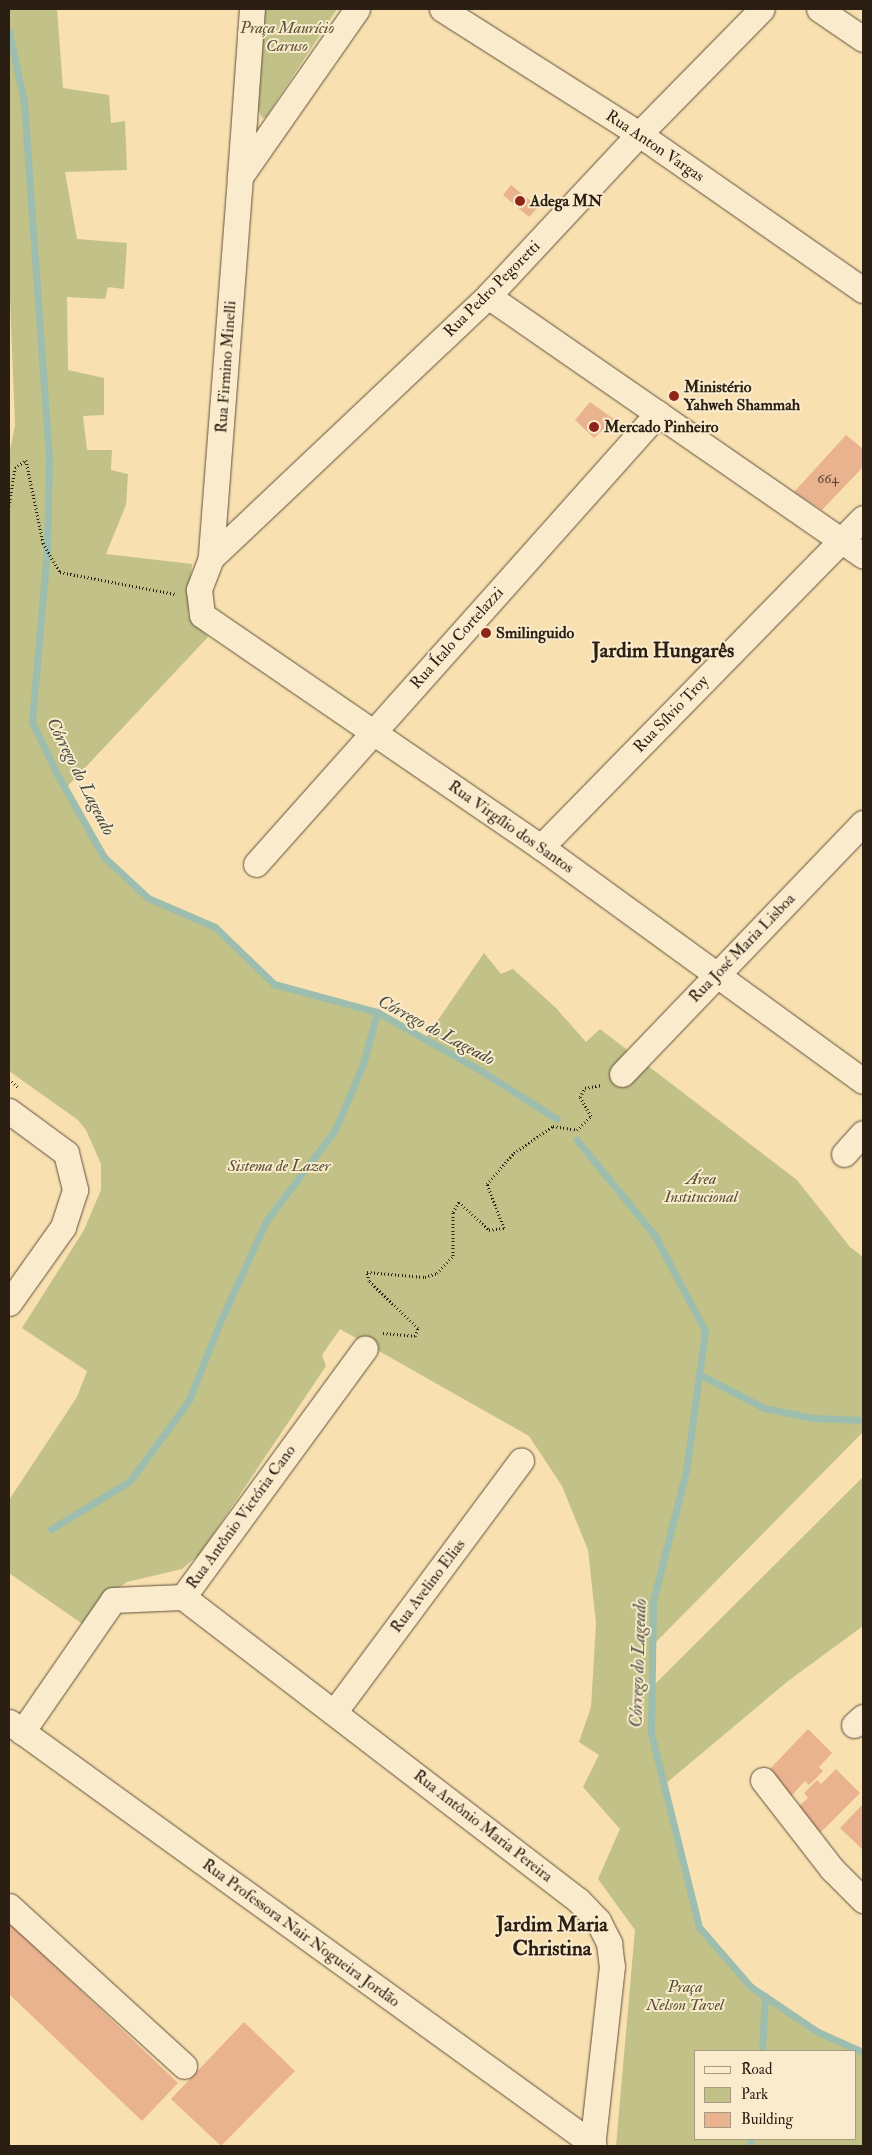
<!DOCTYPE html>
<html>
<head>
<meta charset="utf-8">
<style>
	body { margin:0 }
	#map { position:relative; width:872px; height:2155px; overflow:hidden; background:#f8e0b0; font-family:"IM FELL Double Pica",serif }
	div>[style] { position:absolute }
	.green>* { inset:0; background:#c1c188 }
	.stream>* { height:7px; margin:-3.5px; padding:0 3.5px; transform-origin:3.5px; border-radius:3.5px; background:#9dbdae }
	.building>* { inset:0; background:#eab38f }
	.path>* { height:3px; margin-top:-1.5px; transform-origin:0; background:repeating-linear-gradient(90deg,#2b1f14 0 1px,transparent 0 3.5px) }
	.roads { filter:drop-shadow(0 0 1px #5e4f3b) drop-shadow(0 0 1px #5e4f3b) }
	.minor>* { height:25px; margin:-12.5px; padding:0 12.5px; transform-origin:12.5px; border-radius:12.5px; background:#faebcc }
	.dots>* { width:14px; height:14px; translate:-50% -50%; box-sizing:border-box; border:2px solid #faebcc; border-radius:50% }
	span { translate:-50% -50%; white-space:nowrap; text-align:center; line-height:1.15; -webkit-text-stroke:4px #faebcc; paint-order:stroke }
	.number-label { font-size:14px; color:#5b4433 }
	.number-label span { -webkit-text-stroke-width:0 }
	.park-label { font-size:16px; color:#585037; font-style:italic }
	.street-label { font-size:16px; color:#2b1f14 }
	.poi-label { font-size:16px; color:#2b1f14; font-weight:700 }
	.left { translate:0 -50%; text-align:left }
	.water-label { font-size:18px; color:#4d4e42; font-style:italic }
	.district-label { font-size:21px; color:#2b1f14; font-weight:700 }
	.frame { position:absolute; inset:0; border:10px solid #2b1f14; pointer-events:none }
	.legend { position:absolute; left:694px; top:2050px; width:162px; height:90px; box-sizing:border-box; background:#faebcc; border:1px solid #a79982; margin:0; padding:6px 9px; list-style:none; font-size:15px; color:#2b1f14 }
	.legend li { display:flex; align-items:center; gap:10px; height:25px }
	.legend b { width:25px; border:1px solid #a79982 }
</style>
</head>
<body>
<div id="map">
	<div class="green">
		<i style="clip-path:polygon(evenodd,9px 9px,57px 9px,63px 88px,109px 95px,111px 123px,125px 121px,127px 170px,65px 172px,77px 239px,127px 243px,124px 289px,108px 287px,105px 299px,67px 297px,68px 370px,104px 378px,104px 415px,83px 416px,87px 450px,112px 450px,111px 470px,128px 474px,126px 505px,106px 554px,192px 564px,188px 615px,208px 637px,65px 789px,104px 857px,148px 898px,215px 927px,274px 984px,377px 1012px,425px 1039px,484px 953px,501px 974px,513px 969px,556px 1008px,586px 1042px,600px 1029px,797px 1180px,850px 1247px,863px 1257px,863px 1432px,653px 1645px,652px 1687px,863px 1477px,863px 1626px,788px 1681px,664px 1785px,699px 1927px,751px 1987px,818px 2032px,863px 2052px,863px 2146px,616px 2146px,635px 1930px,598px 1879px,620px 1829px,583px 1787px,599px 1755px,579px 1742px,591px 1707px,596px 1623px,588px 1550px,562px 1486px,529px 1436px,340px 1329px,322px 1355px,326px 1366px,200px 1554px,182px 1569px,127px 1582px,107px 1596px,84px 1625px,9px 1573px,9px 1500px,77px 1397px,87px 1371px,22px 1328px,84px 1230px,101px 1190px,101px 1164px,86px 1130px,78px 1120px,9px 1071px,9px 456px,15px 425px,9px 273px,9px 9px,442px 1050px,480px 1070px,558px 1119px,557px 1120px,442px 1050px,9px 9px,696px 2051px,856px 2051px,856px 2139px,696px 2139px,696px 2051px)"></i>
		<i style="clip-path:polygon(261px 9px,337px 9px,266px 117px,262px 118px,258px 109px)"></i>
	</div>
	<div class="stream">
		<i style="left:9px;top:32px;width:72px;rotate:77.9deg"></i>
		<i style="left:24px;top:102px;width:357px;rotate:86deg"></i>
		<i style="left:49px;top:458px;width:91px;rotate:91.3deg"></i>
		<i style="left:47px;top:549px;width:174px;rotate:95deg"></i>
		<i style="left:32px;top:722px;width:58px;rotate:64.3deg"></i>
		<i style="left:57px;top:774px;width:95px;rotate:60.5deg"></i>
		<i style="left:104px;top:857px;width:60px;rotate:43deg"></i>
		<i style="left:148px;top:898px;width:73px;rotate:23.4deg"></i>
		<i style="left:215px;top:927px;width:82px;rotate:44deg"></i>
		<i style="left:274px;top:984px;width:107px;rotate:15.2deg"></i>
		<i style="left:377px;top:1012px;width:118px;rotate:29.4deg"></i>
		<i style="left:480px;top:1070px;width:91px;rotate:32.5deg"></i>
		<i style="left:577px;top:1140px;width:124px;rotate:50.9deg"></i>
		<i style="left:655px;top:1236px;width:107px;rotate:62.2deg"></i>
		<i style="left:705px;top:1331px;width:141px;rotate:97.7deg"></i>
		<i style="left:686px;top:1471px;width:134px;rotate:104.2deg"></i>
		<i style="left:653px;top:1601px;width:132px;rotate:90.9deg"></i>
		<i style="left:651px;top:1733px;width:200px;rotate:76.1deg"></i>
		<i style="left:699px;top:1927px;width:79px;rotate:49.1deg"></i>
		<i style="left:751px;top:1987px;width:81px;rotate:33.9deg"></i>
		<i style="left:818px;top:2032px;width:49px;rotate:24deg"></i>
		<i style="left:699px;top:1374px;width:73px;rotate:27.6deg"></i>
		<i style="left:764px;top:1408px;width:50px;rotate:11.5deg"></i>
		<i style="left:813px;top:1418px;width:50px;rotate:2.3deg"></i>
		<i style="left:51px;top:1529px;width:92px;rotate:-31.3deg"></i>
		<i style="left:130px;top:1481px;width:100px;rotate:-53.9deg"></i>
		<i style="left:189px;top:1400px;width:84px;rotate:-68.3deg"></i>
		<i style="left:220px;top:1322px;width:111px;rotate:-65.5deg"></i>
		<i style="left:266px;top:1221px;width:114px;rotate:-52.8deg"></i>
		<i style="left:335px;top:1130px;width:72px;rotate:-67deg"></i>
		<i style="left:363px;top:1064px;width:54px;rotate:-74.9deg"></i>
		<i style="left:762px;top:2051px;width:55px;rotate:-86.9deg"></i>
		<i style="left:750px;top:2146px;width:7px;rotate:-82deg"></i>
	</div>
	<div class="building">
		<i style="clip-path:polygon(511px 185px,538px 207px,529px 217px,503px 195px)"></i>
		<i style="clip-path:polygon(590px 402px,614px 419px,594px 438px,575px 420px)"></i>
		<i style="clip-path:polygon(846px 435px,863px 449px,863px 467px,822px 510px,794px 492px)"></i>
		<i style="clip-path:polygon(808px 1729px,832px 1753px,819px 1767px,823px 1771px,809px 1785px,805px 1781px,791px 1796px,767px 1772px)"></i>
		<i style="clip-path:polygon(836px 1769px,860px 1793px,818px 1835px,794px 1811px,808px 1798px,804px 1793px,817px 1780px,821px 1784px)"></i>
		<i style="clip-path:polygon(863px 1804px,863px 1850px,840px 1828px)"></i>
		<i style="clip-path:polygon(9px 1922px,178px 2083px,142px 2121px,9px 1994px)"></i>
		<i style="clip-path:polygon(244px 2022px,295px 2071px,221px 2146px,171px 2099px)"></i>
	</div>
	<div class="path">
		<i style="left:9px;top:506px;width:38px;rotate:-81deg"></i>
		<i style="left:15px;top:468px;width:14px;rotate:-36deg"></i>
		<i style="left:26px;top:460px;width:85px;rotate:78.4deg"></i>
		<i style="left:43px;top:543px;width:34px;rotate:60deg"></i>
		<i style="left:60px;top:572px;width:117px;rotate:10.8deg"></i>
		<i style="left:9px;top:1079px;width:13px;rotate:42deg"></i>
		<i style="left:383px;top:1333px;width:32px;rotate:5deg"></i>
		<i style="left:415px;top:1336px;width:9px;rotate:-69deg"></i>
		<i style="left:418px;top:1328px;width:68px;rotate:-136.2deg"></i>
		<i style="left:369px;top:1281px;width:9px;rotate:-103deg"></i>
		<i style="left:367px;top:1272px;width:58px;rotate:4.9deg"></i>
		<i style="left:425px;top:1277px;width:13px;rotate:-18deg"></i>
		<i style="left:437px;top:1273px;width:23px;rotate:-47deg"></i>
		<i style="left:453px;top:1256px;width:44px;rotate:-90deg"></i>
		<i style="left:453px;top:1212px;width:12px;rotate:-59deg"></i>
		<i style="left:459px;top:1202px;width:41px;rotate:43deg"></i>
		<i style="left:489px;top:1230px;width:15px;rotate:-8deg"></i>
		<i style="left:504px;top:1228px;width:47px;rotate:-111.1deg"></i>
		<i style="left:487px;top:1184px;width:41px;rotate:-48.9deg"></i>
		<i style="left:514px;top:1153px;width:47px;rotate:-34.7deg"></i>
		<i style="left:553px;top:1126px;width:24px;rotate:9deg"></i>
		<i style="left:577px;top:1130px;width:20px;rotate:-45deg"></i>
		<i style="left:591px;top:1116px;width:22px;rotate:-120deg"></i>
		<i style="left:580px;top:1097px;width:10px;rotate:-61deg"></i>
		<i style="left:585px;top:1088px;width:17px;rotate:-10deg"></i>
	</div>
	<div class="roads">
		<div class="minor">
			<i style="left:357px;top:9px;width:205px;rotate:124.9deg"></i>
			<i style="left:240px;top:177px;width:382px;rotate:94.4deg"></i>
			<i style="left:211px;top:558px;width:34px;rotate:111deg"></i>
			<i style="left:199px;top:590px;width:25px;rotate:83deg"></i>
			<i style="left:202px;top:615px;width:411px;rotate:34.4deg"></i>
			<i style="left:541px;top:847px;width:398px;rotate:36deg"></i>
			<i style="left:442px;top:9px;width:233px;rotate:32.4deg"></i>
			<i style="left:639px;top:134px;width:273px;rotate:34.9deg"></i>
			<i style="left:819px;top:9px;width:53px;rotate:34.3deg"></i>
			<i style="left:240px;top:176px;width:167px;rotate:-85.9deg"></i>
			<i style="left:488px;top:296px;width:456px;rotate:34.7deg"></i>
			<i style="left:211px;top:558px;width:381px;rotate:-43.4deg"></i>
			<i style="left:488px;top:296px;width:221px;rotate:-47deg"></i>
			<i style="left:639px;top:134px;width:175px;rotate:-45.5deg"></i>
			<i style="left:541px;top:847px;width:460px;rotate:-45.6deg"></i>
			<i style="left:256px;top:864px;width:604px;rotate:-48.29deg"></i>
			<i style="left:622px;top:1074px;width:348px;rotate:-46.2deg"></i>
			<i style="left:9px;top:1111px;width:71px;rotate:36.4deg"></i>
			<i style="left:66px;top:1153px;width:38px;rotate:76deg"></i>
			<i style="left:75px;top:1190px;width:39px;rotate:108deg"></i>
			<i style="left:63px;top:1227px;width:93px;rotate:125.4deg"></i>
			<i style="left:844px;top:1154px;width:28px;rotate:-48deg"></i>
			<i style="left:183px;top:1597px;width:498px;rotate:37.5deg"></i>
			<i style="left:578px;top:1900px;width:29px;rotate:46deg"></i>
			<i style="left:598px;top:1921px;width:25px;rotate:63deg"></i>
			<i style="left:609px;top:1943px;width:23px;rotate:83deg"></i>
			<i style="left:612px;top:1966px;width:181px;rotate:96.3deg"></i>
			<i style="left:335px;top:1711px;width:312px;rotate:-53.4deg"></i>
			<i style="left:9px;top:1722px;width:721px;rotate:35.85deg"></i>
			<i style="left:854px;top:1725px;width:12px;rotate:-42deg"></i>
			<i style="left:22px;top:1732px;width:160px;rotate:-55.4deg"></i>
			<i style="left:113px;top:1600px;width:70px;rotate:-2.5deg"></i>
			<i style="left:183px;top:1597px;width:308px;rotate:-53.8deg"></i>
			<i style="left:763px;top:1780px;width:113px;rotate:52.2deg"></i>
			<i style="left:832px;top:1869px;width:44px;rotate:45deg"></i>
			<i style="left:9px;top:1906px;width:237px;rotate:42.4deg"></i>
		</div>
	</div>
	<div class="dots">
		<i style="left:520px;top:201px;background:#8f2418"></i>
		<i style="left:674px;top:396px;background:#8f2418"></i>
		<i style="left:594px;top:427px;background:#8f2418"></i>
		<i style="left:486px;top:633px;background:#8f2418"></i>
	</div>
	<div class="number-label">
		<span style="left:828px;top:479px">664</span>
	</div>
	<div class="park-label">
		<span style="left:287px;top:37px">Praça Maurício<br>Caruso</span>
		<span style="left:279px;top:1166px">Sistema de Lazer</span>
		<span style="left:701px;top:1188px">Área<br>Institucional</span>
		<span style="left:685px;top:1996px">Praça<br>Nelson Tavel</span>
	</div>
	<div class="street-label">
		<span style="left:655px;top:146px;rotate:34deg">Rua Anton Vargas</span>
		<span style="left:492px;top:289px;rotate:-45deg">Rua Pedro Pegoretti</span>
		<span style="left:226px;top:367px;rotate:-86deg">Rua Firmino Minelli</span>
		<span style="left:457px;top:638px;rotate:-48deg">Rua Ítalo Cortelazzi</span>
		<span style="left:671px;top:714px;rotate:-46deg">Rua Sílvio Troy</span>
		<span style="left:511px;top:827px;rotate:35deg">Rua Virgílio dos Santos</span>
		<span style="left:742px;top:948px;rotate:-46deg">Rua José Maria Lisboa</span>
		<span style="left:241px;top:1517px;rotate:-54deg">Rua Antônio Victória Cano</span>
		<span style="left:428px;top:1586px;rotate:-53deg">Rua Avelino Elias</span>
		<span style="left:483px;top:1826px;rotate:38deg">Rua Antônio Maria Pereira</span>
		<span style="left:301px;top:1933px;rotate:36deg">Rua Professora Nair Nogueira Jordão</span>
	</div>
	<div class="poi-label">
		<span class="left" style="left:530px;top:201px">Adega MN</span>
		<span class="left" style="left:684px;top:396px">Ministério<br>Yahweh Shammah</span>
		<span class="left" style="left:604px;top:427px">Mercado Pinheiro</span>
		<span class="left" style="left:496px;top:633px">Smilinguido</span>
	</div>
	<div class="water-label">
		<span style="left:80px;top:777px;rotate:63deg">Córrego do Lageado</span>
		<span style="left:436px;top:1031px;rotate:28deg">Córrego do Lageado</span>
		<span style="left:639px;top:1663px;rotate:-88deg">Córrego do Lageado</span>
	</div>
	<div class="district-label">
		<span style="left:663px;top:651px">Jardim Hungarês</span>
		<span style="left:552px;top:1937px">Jardim Maria<br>Christina</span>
	</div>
	<div class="frame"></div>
	<ul class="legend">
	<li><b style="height:6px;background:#faebcc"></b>Road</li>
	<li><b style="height:14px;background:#c1c188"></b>Park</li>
	<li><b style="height:14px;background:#eab38f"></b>Building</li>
	</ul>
</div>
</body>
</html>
